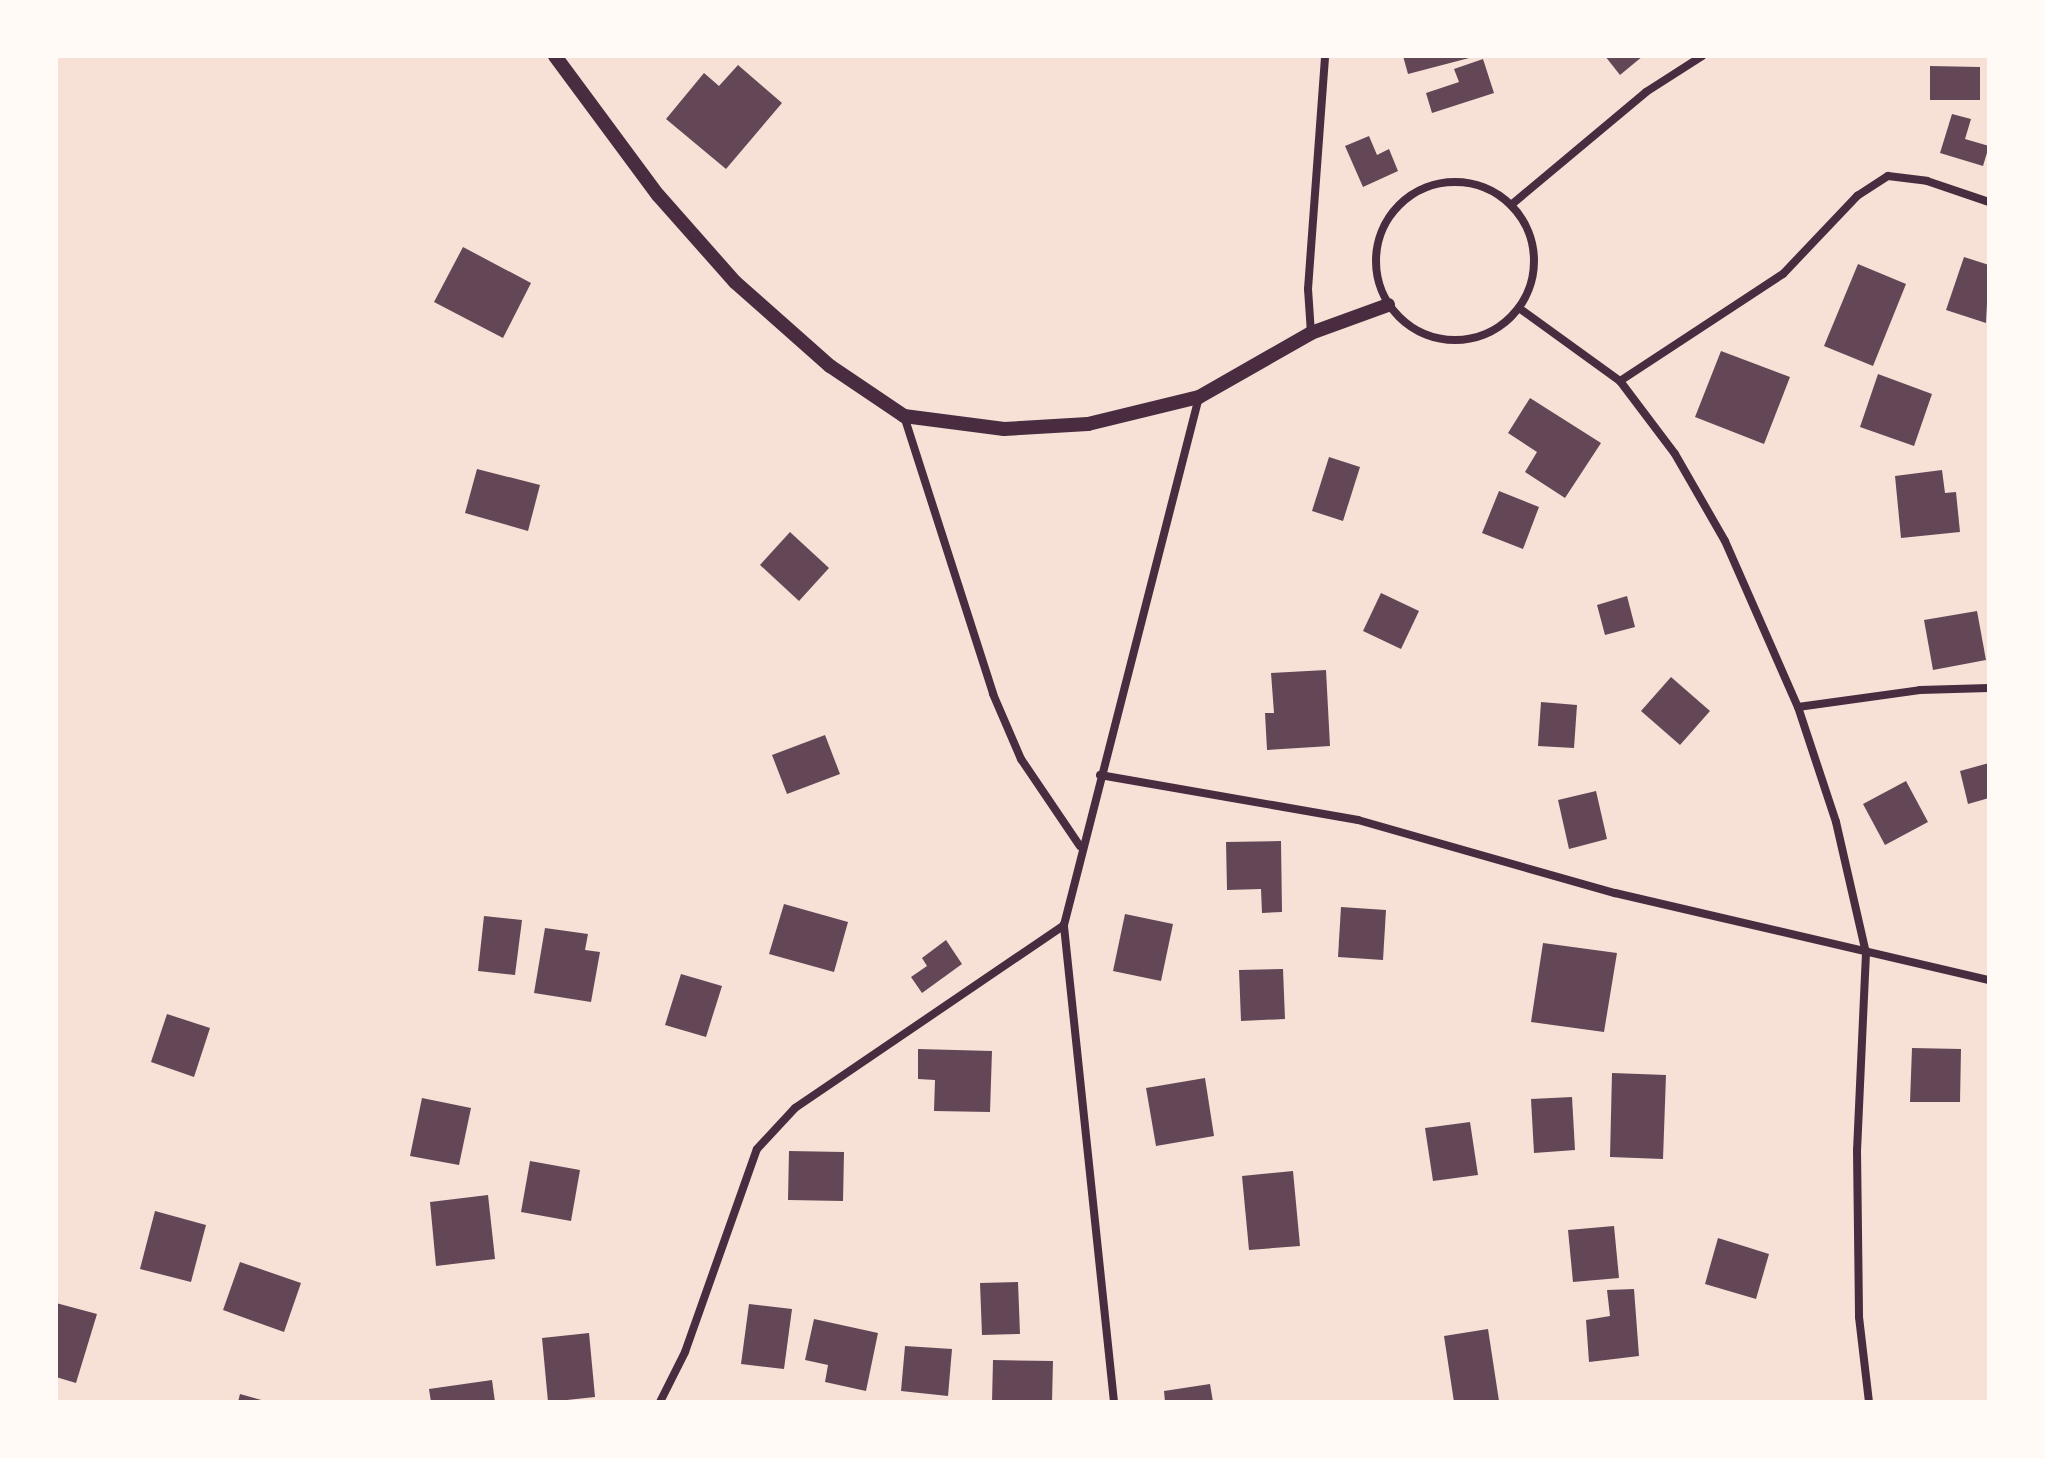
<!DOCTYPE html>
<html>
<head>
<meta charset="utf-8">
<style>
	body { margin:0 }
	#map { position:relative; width:2045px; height:1458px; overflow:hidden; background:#f7e1d7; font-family:Commissioner,sans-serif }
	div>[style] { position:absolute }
	.building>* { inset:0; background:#644757 }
	.minor>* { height:8px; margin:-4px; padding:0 4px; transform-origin:4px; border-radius:4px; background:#4a2c40 }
	.minor>.ring { margin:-4px; padding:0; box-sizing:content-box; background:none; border:8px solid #4a2c40; border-radius:50% }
	.tertiary>* { height:14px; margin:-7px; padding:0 7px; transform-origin:7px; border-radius:7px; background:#4a2c40 }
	span { translate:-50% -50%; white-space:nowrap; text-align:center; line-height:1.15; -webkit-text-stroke:6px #fffaf5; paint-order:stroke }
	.frame { position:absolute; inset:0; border:58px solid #fffaf5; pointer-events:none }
</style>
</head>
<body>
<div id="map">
	<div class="building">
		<i style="clip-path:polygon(1403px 56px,1473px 56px,1473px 57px,1408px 74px)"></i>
		<i style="clip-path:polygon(1605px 56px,1643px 56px,1620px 75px)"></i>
		<i style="clip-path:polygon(1483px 59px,1494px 93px,1432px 113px,1426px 93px,1459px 82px,1454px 69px)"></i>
		<i style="clip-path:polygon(738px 65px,782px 103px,726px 169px,666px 119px,704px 73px,719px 86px)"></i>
		<i style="clip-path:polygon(1930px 66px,1980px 67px,1980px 100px,1930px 100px)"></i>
		<i style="clip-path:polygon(1952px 114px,1971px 119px,1965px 139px,1989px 146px,1983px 166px,1940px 153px)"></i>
		<i style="clip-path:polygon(1369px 136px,1377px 155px,1389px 149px,1398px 171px,1363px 187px,1345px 146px)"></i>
		<i style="clip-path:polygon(463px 247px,531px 283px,503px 338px,434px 302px)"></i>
		<i style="clip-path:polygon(1964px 257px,1989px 265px,1986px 323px,1946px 310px)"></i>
		<i style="clip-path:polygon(1858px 264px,1906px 284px,1873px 366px,1824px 346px)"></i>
		<i style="clip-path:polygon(1721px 351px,1790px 377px,1764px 444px,1695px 417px)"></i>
		<i style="clip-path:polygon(1878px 374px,1932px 394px,1914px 446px,1860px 427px)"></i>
		<i style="clip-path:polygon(1530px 398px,1601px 443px,1565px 498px,1525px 472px,1537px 452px,1508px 433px)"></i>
		<i style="clip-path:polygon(1329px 457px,1360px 467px,1343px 521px,1312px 511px)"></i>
		<i style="clip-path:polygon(477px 469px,540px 485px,528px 531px,465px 513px)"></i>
		<i style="clip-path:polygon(1942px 470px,1945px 493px,1956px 492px,1960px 532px,1901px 538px,1895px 476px)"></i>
		<i style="clip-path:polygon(1499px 491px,1539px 507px,1523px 549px,1482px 533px)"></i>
		<i style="clip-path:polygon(790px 532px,829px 568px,799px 601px,760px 565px)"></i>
		<i style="clip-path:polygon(1381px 593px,1419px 611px,1401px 649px,1363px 631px)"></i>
		<i style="clip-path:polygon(1627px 596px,1635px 627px,1605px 635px,1597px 605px)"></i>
		<i style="clip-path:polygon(1977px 611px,1986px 660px,1933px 670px,1924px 620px)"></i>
		<i style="clip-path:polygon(1326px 670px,1330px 746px,1267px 750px,1265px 713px,1274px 713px,1271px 673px)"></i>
		<i style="clip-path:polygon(1671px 677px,1710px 711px,1680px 745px,1641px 711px)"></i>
		<i style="clip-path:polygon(1541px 702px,1577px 705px,1574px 748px,1538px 746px)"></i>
		<i style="clip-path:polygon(825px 735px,840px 774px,787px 794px,772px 755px)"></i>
		<i style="clip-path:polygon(1989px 763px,1989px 798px,1968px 804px,1960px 771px)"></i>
		<i style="clip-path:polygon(1906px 781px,1928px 822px,1885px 845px,1863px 804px)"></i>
		<i style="clip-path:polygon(1596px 791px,1607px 839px,1569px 849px,1558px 800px)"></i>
		<i style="clip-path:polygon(1281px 841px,1282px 912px,1262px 913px,1261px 889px,1227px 890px,1226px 842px)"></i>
		<i style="clip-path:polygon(784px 904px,848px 922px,834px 972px,769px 954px)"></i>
		<i style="clip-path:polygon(1341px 907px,1386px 910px,1383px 960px,1338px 957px)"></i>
		<i style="clip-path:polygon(1125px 914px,1173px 924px,1161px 981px,1113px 971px)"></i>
		<i style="clip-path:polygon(484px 916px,522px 920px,515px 975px,478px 971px)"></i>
		<i style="clip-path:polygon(545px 928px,588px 934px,585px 950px,600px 952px,591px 1002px,534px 993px)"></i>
		<i style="clip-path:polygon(946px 940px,962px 964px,922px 993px,911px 977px,927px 966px,922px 958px)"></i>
		<i style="clip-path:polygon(1543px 943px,1617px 953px,1604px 1032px,1531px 1022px)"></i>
		<i style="clip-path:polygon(1283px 969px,1285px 1019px,1241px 1021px,1239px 970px)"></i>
		<i style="clip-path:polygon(681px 974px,722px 986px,706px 1037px,665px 1025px)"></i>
		<i style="clip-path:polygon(167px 1014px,210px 1028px,194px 1077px,151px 1062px)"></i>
		<i style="clip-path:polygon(1912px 1048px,1961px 1049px,1960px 1102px,1910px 1102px)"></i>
		<i style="clip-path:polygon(918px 1049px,992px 1051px,990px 1112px,934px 1111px,935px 1080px,918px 1079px)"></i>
		<i style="clip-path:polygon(1612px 1073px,1666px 1075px,1663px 1159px,1610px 1157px)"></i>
		<i style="clip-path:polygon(1205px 1078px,1214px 1136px,1156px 1146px,1146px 1088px)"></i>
		<i style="clip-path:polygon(1572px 1097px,1575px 1150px,1534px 1153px,1531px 1099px)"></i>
		<i style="clip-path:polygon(422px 1098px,471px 1108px,459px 1165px,410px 1156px)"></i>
		<i style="clip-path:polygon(1470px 1122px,1478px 1175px,1433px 1181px,1425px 1128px)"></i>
		<i style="clip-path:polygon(789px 1151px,844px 1152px,843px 1201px,788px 1200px)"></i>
		<i style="clip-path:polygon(530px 1161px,580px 1170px,571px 1221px,521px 1212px)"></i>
		<i style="clip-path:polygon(1293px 1171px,1300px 1246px,1249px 1250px,1242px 1176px)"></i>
		<i style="clip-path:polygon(488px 1195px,495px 1259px,436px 1266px,430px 1202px)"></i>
		<i style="clip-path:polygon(155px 1211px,206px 1225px,191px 1282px,140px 1269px)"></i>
		<i style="clip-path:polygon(1614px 1226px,1619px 1278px,1573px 1282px,1568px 1230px)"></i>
		<i style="clip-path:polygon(1718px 1238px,1769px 1254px,1756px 1299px,1705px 1284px)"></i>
		<i style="clip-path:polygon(240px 1262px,301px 1283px,284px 1332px,223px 1310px)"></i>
		<i style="clip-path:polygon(1018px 1282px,1020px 1334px,982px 1335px,980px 1283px)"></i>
		<i style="clip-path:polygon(1634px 1289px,1639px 1356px,1589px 1362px,1586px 1320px,1610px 1316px,1607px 1290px)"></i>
		<i style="clip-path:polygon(56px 1303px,97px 1314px,76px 1383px,56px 1377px)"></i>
		<i style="clip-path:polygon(749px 1304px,792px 1309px,784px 1369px,741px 1364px)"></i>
		<i style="clip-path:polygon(814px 1319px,878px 1333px,866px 1391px,825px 1382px,828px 1365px,805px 1360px)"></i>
		<i style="clip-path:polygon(1488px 1329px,1499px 1401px,1454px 1402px,1444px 1336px)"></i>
		<i style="clip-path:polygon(589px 1333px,595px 1397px,548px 1402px,542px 1338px)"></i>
		<i style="clip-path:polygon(905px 1346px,952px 1349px,948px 1396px,901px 1391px)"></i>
		<i style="clip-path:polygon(993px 1360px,1053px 1361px,1052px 1402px,992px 1402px)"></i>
		<i style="clip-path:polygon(492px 1380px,495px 1402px,431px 1402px,429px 1389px)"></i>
		<i style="clip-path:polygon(1210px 1384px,1213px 1402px,1165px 1402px,1164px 1391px)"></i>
		<i style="clip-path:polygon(240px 1394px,265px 1401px,265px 1402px,238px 1402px)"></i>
	</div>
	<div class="minor">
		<i class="ring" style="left:1376px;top:182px;width:150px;height:150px"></i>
		<i style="left:1511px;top:205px;width:176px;rotate:-39.9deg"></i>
		<i style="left:1646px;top:92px;width:67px;rotate:-32.7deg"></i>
		<i style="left:1519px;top:308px;width:125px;rotate:35.9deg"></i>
		<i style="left:1620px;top:381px;width:91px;rotate:53deg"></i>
		<i style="left:1675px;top:454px;width:100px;rotate:60.1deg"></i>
		<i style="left:1725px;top:541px;width:181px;rotate:66.3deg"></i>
		<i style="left:1798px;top:707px;width:121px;rotate:71.7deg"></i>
		<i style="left:1836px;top:822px;width:134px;rotate:77.1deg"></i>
		<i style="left:1866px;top:953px;width:197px;rotate:92.6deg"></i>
		<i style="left:1857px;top:1150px;width:167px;rotate:89.3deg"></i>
		<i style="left:1859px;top:1317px;width:86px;rotate:83.3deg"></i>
		<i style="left:1311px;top:333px;width:44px;rotate:-93.9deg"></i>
		<i style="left:1308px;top:289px;width:234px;rotate:-85.8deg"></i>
		<i style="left:1620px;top:381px;width:195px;rotate:-33.3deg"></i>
		<i style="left:1783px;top:274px;width:108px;rotate:-46.5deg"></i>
		<i style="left:1857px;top:196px;width:37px;rotate:-33deg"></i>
		<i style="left:1888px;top:176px;width:39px;rotate:7deg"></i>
		<i style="left:1927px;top:181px;width:65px;rotate:18.7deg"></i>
		<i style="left:904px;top:416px;width:292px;rotate:72.2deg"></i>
		<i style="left:993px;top:694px;width:71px;rotate:66.7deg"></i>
		<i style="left:1021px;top:759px;width:105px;rotate:55.9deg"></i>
		<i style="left:1798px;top:707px;width:123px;rotate:-7.9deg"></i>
		<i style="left:1920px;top:690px;width:69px;rotate:-1.7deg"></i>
		<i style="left:1100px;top:775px;width:262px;rotate:9.9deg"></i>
		<i style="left:1358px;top:820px;width:267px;rotate:15.9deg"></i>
		<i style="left:1615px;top:893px;width:384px;rotate:13.1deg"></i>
		<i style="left:660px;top:1402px;width:56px;rotate:-63.4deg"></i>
		<i style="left:685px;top:1352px;width:215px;rotate:-70.5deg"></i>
		<i style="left:757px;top:1149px;width:56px;rotate:-47.2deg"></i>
		<i style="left:795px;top:1108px;width:325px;rotate:-34.2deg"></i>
		<i style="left:1114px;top:1402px;width:480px;rotate:-96deg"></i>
		<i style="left:1064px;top:925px;width:545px;rotate:-75.66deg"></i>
	</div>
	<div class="tertiary">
		<i style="left:555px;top:56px;width:173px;rotate:53.5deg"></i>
		<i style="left:658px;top:195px;width:116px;rotate:48.5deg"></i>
		<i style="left:735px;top:282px;width:127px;rotate:41.5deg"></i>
		<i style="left:830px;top:366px;width:89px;rotate:34deg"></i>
		<i style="left:904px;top:416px;width:101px;rotate:7.4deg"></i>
		<i style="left:1004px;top:429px;width:84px;rotate:-3.4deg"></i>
		<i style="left:1088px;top:424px;width:114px;rotate:-13.7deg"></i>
		<i style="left:1199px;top:397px;width:129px;rotate:-29.7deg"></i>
		<i style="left:1311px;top:333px;width:82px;rotate:-20deg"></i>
	</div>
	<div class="frame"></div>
</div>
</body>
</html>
